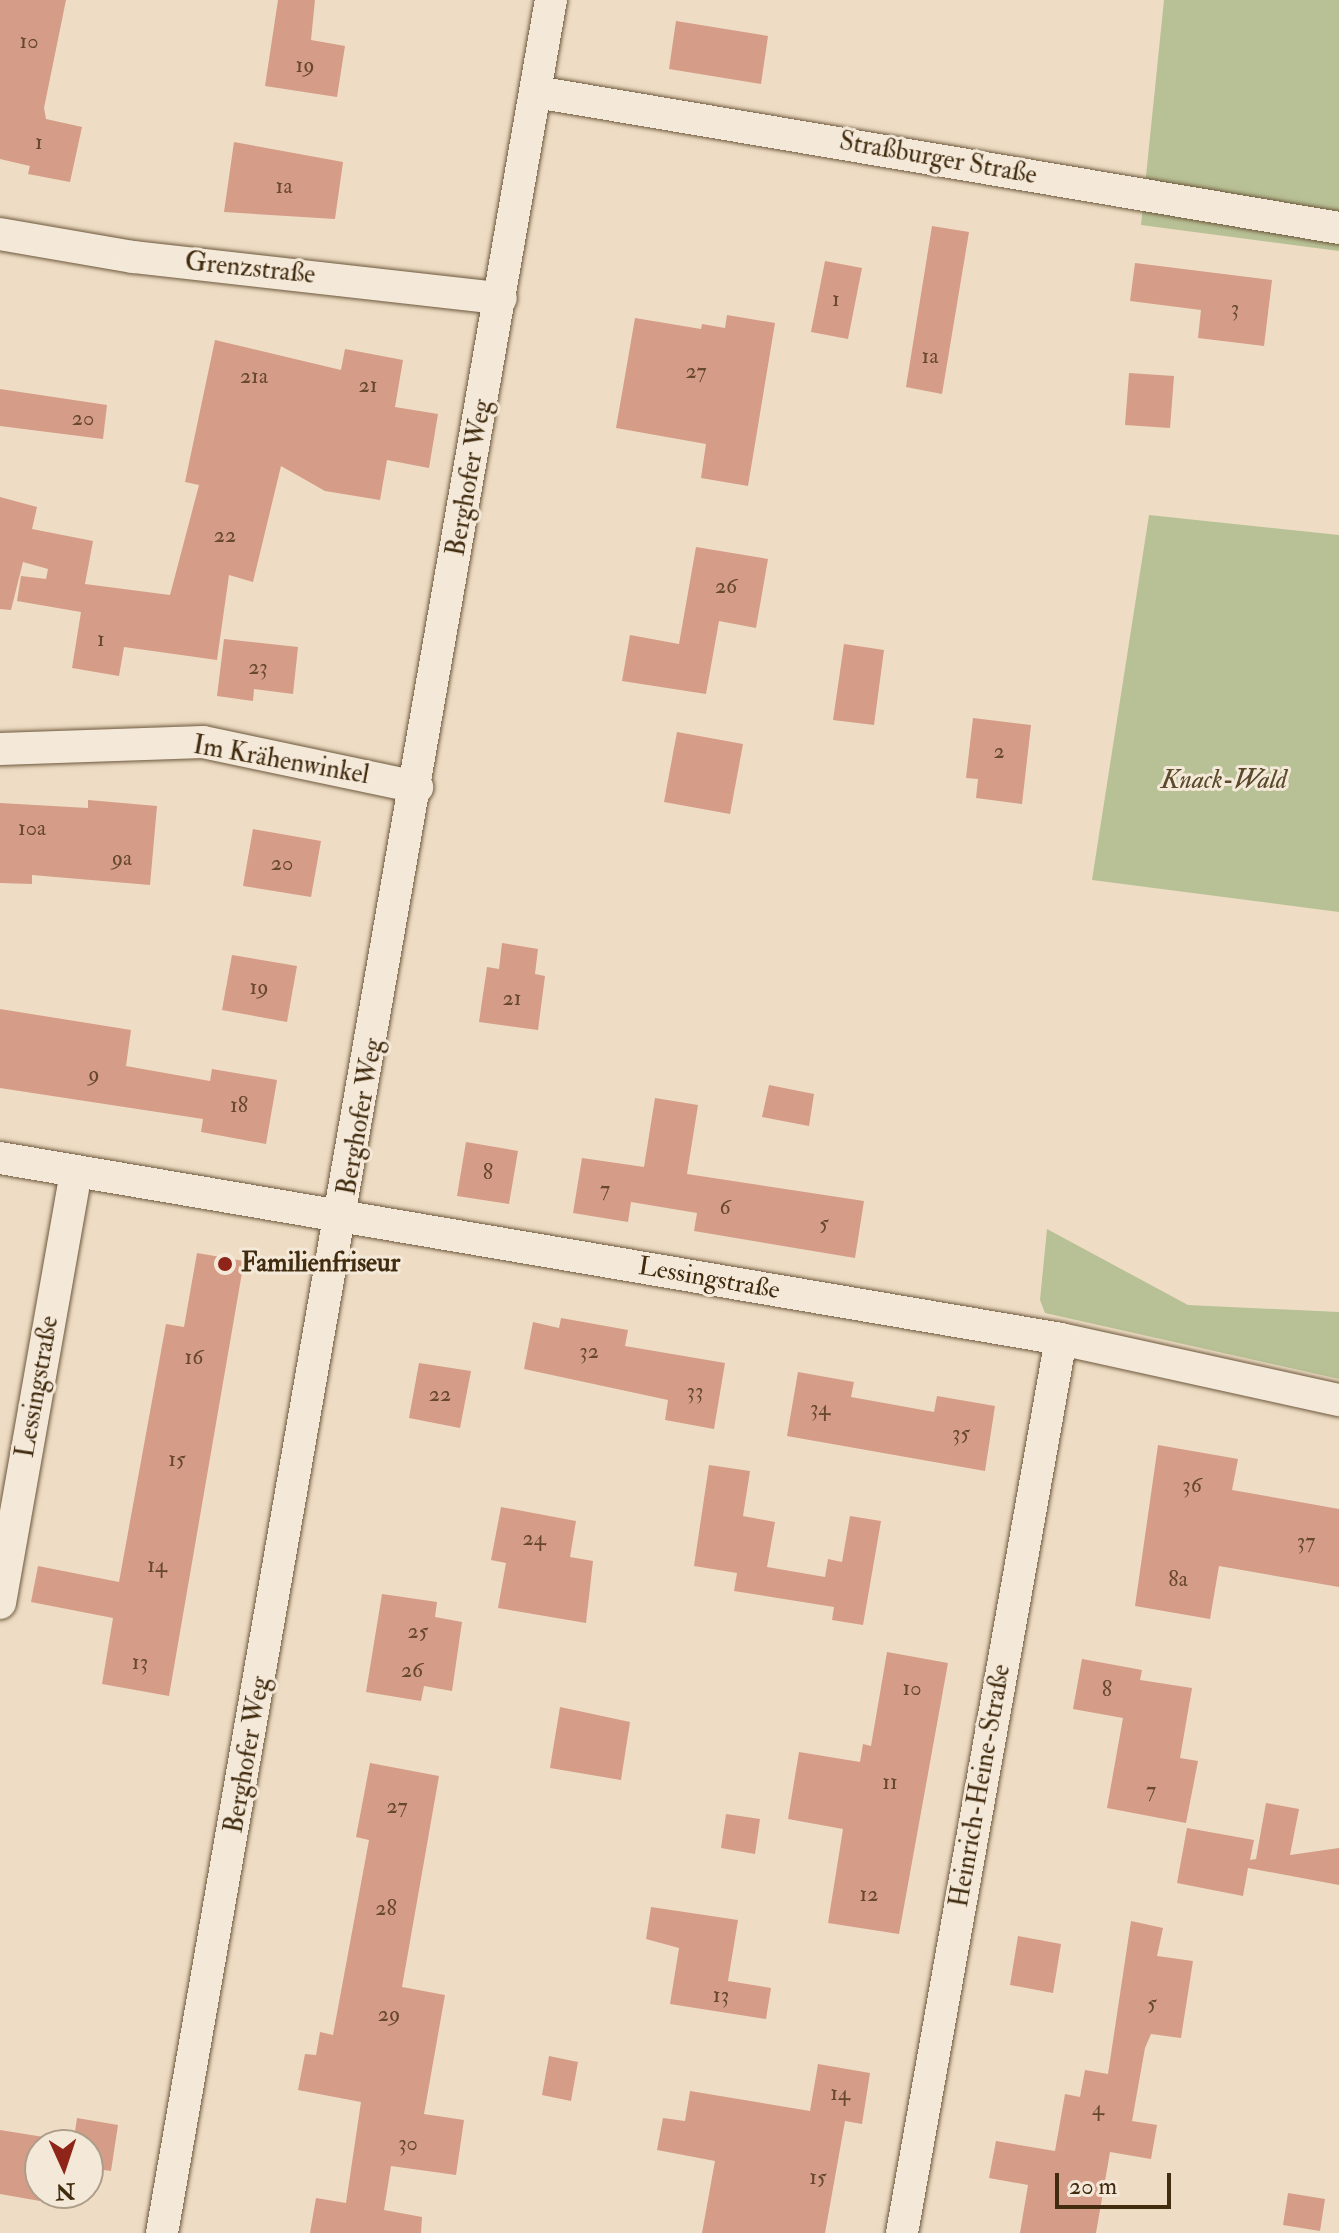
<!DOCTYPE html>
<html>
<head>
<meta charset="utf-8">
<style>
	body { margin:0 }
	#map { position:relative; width:1339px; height:2233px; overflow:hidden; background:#eeddc4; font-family:"IM FELL Double Pica",serif }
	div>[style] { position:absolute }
	.green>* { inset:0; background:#b8c195 }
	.building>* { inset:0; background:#d59c88 }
	.roads { filter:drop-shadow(0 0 2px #6d583d) drop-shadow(0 0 2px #6d583d) }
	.minor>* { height:32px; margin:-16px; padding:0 16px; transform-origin:16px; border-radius:16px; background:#f4e9d9 }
	.dots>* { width:22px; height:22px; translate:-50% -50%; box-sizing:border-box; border:4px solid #f4e9d9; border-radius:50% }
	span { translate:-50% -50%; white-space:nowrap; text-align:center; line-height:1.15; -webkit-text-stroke:6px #f4e9d9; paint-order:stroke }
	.number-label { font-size:22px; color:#67482e }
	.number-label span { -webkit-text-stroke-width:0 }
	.street-label { font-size:26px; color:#422c10 }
	.park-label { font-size:26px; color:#5a4a2b; font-style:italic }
	.poi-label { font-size:26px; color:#422c10; font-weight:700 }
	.left { translate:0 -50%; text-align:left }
	.north { position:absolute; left:24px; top:2129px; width:80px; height:80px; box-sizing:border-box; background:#f4e9d9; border:2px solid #ad9d89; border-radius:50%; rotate:177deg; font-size:22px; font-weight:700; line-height:32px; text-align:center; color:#422c10 }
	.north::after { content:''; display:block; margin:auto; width:28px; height:36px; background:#8f2418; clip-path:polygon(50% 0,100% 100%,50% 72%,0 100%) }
	.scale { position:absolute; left:1055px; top:2173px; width:116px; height:36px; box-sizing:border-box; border:4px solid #422c10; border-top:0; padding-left:10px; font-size:24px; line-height:28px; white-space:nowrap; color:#422c10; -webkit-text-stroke:6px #f4e9d9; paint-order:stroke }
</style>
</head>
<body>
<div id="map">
	<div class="green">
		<i style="clip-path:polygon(1164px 0,1339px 0,1339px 251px,1141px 225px)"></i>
		<i style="clip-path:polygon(1149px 515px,1339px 535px,1339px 912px,1092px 880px)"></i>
		<i style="clip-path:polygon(1047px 1229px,1188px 1305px,1339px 1312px,1339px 1379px,1045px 1313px,1040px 1300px)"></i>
	</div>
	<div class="building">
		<i style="clip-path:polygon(0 0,66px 0,44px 108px,46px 119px,82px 127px,70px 182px,28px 174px,30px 166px,0 159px)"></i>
		<i style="clip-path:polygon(278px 0,315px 0,311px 40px,345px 46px,337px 97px,265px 86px)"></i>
		<i style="clip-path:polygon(676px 21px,768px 36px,761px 84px,669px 69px)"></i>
		<i style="clip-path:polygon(234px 142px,343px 162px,335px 219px,224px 212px)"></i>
		<i style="clip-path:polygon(932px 226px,969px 232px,942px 394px,906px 387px)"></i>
		<i style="clip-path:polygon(825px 261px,862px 268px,848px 339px,811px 332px)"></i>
		<i style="clip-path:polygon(1135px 263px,1272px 280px,1264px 346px,1198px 338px,1201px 310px,1130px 301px)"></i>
		<i style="clip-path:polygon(727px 315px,775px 323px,748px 486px,701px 478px,706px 444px,616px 428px,635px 318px,701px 329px,702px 324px,725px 328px)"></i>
		<i style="clip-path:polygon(215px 340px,341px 370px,345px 349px,403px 360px,395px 407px,438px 414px,429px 468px,387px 460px,380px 500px,325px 491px,281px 466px,253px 582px,229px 575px,217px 660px,124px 647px,119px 676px,72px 668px,81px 612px,17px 601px,21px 576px,46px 579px,48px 569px,23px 562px,11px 610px,0 609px,0 497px,37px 507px,32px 529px,93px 541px,85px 584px,170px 595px,199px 485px,185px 482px)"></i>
		<i style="clip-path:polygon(1129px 373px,1174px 376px,1170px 428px,1125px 425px)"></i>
		<i style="clip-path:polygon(0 389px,107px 405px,103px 439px,0 426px)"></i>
		<i style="clip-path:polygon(696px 547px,768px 559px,756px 628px,719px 621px,706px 694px,622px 681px,630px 635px,679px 644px)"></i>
		<i style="clip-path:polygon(224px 639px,298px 647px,293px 694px,254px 689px,253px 701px,217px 696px)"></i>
		<i style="clip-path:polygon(844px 644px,884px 650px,874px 725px,833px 720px)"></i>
		<i style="clip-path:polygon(973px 718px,1031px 725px,1022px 804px,976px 798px,978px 779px,966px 778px)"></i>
		<i style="clip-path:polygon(677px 732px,743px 744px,730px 814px,664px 802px)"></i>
		<i style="clip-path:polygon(88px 800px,157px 806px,150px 885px,32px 875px,32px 884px,0 883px,0 803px,88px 808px)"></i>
		<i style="clip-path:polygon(253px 829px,321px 841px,311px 897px,243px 886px)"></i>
		<i style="clip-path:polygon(502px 943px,538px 949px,535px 974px,545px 976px,538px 1030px,479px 1022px,487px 967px,499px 969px)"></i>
		<i style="clip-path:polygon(232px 955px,297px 966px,287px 1022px,222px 1010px)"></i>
		<i style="clip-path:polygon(0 1009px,131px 1030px,126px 1066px,210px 1081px,212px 1069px,277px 1080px,266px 1144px,201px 1132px,203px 1119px,0 1088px)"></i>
		<i style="clip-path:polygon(769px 1085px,814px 1094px,809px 1126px,762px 1117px)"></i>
		<i style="clip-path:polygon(655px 1098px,698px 1105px,687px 1174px,864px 1201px,855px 1258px,694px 1231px,697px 1213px,631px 1202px,628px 1222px,573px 1213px,582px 1158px,644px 1167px)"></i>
		<i style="clip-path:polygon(466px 1142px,518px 1151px,509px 1204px,457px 1196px)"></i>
		<i style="clip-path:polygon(197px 1253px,244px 1261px,169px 1696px,102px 1684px,113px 1618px,31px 1602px,38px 1566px,119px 1582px,166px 1324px,184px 1327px)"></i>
		<i style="clip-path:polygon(561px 1318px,628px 1330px,625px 1346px,725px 1363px,714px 1429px,665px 1420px,668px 1400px,524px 1369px,533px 1322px,559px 1328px)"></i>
		<i style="clip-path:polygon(419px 1363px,471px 1371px,460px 1428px,409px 1418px)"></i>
		<i style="clip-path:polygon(798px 1372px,854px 1382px,851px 1397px,934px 1412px,937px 1396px,995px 1406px,985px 1471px,787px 1436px)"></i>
		<i style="clip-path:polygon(1158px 1445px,1238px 1459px,1232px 1490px,1339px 1509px,1339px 1587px,1219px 1566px,1210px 1619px,1135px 1606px)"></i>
		<i style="clip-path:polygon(709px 1465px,750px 1471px,743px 1516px,775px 1522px,767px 1567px,825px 1577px,828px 1559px,842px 1562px,850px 1516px,881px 1521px,863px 1625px,832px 1620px,834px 1607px,734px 1591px,737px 1573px,694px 1566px)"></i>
		<i style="clip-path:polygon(501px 1507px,576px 1521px,570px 1557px,593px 1561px,586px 1623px,498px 1608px,506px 1563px,491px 1560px)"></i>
		<i style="clip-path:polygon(382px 1594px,437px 1602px,435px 1617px,462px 1622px,452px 1691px,424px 1686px,421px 1701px,366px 1692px)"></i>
		<i style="clip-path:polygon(887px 1652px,948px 1663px,899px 1934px,828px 1923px,843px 1829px,788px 1819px,799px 1752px,860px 1762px,863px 1744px,871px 1746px)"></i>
		<i style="clip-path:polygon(1082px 1659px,1142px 1670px,1140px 1680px,1192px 1688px,1180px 1758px,1198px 1761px,1186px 1823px,1107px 1808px,1123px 1718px,1073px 1709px)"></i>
		<i style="clip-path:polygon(560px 1707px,630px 1722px,621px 1780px,550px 1768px)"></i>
		<i style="clip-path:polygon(370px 1763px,439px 1776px,402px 1987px,445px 1995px,424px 2114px,464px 2120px,456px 2175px,391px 2166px,384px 2210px,422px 2217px,421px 2233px,310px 2233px,316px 2198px,346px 2203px,361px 2102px,298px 2090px,305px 2054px,316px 2055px,320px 2032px,333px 2035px,369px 1840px,356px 1837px)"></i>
		<i style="clip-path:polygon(1266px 1803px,1299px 1809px,1290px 1855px,1339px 1848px,1339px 1885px,1248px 1868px,1243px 1896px,1177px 1883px,1187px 1828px,1254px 1840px,1250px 1860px,1256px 1859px)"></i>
		<i style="clip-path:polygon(726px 1814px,760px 1819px,755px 1854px,721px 1848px)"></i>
		<i style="clip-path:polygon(651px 1907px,738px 1920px,728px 1981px,771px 1988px,766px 2019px,670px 2004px,679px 1948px,646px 1939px)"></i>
		<i style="clip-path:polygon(1131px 1921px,1163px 1928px,1157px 1956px,1193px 1961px,1181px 2038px,1151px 2034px,1145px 2048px,1132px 2121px,1157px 2125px,1151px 2159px,1110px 2152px,1096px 2233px,1020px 2233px,1028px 2185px,989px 2178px,996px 2141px,1055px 2151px,1065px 2094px,1080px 2097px,1085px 2070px,1108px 2074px)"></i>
		<i style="clip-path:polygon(1018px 1936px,1061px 1944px,1053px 1993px,1010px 1985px)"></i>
		<i style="clip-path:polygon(549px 2056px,578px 2062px,571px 2101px,542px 2095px)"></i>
		<i style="clip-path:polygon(818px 2064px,870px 2073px,862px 2124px,845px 2121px,825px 2233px,702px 2233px,715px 2161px,657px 2150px,663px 2118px,685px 2121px,690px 2091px,810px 2111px)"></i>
		<i style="clip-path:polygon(77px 2118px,118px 2125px,111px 2171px,88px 2168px,88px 2145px,73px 2145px)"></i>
		<i style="clip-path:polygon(0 2130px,50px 2138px,49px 2145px,40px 2145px,40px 2201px,0 2194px)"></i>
		<i style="clip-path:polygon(1288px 2193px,1325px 2199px,1320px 2231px,1283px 2225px)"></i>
	</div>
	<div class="roads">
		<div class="minor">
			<i style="left:536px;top:92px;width:814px;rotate:9.61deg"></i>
			<i style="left:0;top:234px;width:135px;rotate:9.8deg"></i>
			<i style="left:133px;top:257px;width:370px;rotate:6.4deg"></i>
			<i style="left:0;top:749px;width:203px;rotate:-2deg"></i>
			<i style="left:203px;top:742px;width:219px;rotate:11.9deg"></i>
			<i style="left:0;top:1158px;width:1076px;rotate:9.68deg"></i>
			<i style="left:1061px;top:1339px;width:285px;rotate:12.4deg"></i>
			<i style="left:0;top:1603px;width:438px;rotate:-80deg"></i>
			<i style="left:162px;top:2233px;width:2267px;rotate:-80.12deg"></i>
			<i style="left:902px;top:2233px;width:908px;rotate:-79.92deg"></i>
		</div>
	</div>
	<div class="dots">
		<i style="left:225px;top:1264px;background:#8f2418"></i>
	</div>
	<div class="number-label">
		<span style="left:29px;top:42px">10</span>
		<span style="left:305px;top:66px">19</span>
		<span style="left:39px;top:143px">1</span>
		<span style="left:284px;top:187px">1a</span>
		<span style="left:836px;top:300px">1</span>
		<span style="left:1235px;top:309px">3</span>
		<span style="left:930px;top:357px">1a</span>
		<span style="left:696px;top:372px">27</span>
		<span style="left:254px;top:377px">21a</span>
		<span style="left:368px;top:386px">21</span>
		<span style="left:83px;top:419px">20</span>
		<span style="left:225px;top:536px">22</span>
		<span style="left:726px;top:587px">26</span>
		<span style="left:101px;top:640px">1</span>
		<span style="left:258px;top:668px">23</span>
		<span style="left:999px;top:752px">2</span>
		<span style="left:32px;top:829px">10a</span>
		<span style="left:122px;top:859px">9a</span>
		<span style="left:282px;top:864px">20</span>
		<span style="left:259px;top:988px">19</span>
		<span style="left:512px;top:999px">21</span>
		<span style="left:94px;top:1075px">9</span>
		<span style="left:239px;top:1106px">18</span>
		<span style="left:488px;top:1173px">8</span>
		<span style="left:605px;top:1190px">7</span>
		<span style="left:725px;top:1208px">6</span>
		<span style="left:824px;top:1224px">5</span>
		<span style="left:589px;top:1352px">32</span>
		<span style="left:194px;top:1358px">16</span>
		<span style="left:695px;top:1392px">33</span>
		<span style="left:440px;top:1395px">22</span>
		<span style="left:820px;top:1409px">34</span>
		<span style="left:961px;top:1434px">35</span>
		<span style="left:177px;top:1460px">15</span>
		<span style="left:1192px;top:1486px">36</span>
		<span style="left:534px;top:1539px">24</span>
		<span style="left:1306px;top:1542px">37</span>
		<span style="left:157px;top:1566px">14</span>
		<span style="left:1178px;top:1580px">8a</span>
		<span style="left:418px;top:1632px">25</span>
		<span style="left:140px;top:1663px">13</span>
		<span style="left:412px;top:1671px">26</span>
		<span style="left:912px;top:1689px">10</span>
		<span style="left:1107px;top:1690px">8</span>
		<span style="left:890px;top:1783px">11</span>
		<span style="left:1151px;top:1791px">7</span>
		<span style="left:397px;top:1807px">27</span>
		<span style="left:869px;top:1895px">12</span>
		<span style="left:386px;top:1909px">28</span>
		<span style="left:721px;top:1996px">13</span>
		<span style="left:1152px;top:2004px">5</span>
		<span style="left:389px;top:2015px">29</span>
		<span style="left:840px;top:2094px">14</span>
		<span style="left:1098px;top:2109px">4</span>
		<span style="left:408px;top:2144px">30</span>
		<span style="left:818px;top:2178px">15</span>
	</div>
	<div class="street-label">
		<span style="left:938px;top:159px;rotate:10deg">Straßburger Straße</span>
		<span style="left:250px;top:269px;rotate:6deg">Grenzstraße</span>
		<span style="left:470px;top:478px;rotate:-80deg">Berghofer Weg</span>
		<span style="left:281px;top:761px;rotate:10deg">Im Krähenwinkel</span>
		<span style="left:361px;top:1117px;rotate:-80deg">Berghofer Weg</span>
		<span style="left:709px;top:1279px;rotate:10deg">Lessingstraße</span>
		<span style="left:38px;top:1387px;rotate:-80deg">Lessingstraße</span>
		<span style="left:248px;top:1755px;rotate:-80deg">Berghofer Weg</span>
		<span style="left:981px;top:1786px;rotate:-80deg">Heinrich-Heine-Straße</span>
	</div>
	<div class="park-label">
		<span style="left:1224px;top:781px">Knack-Wald</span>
	</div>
	<div class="poi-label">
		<span class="left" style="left:241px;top:1264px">Familienfriseur</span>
	</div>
	<div class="north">N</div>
	<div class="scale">20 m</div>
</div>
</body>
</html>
